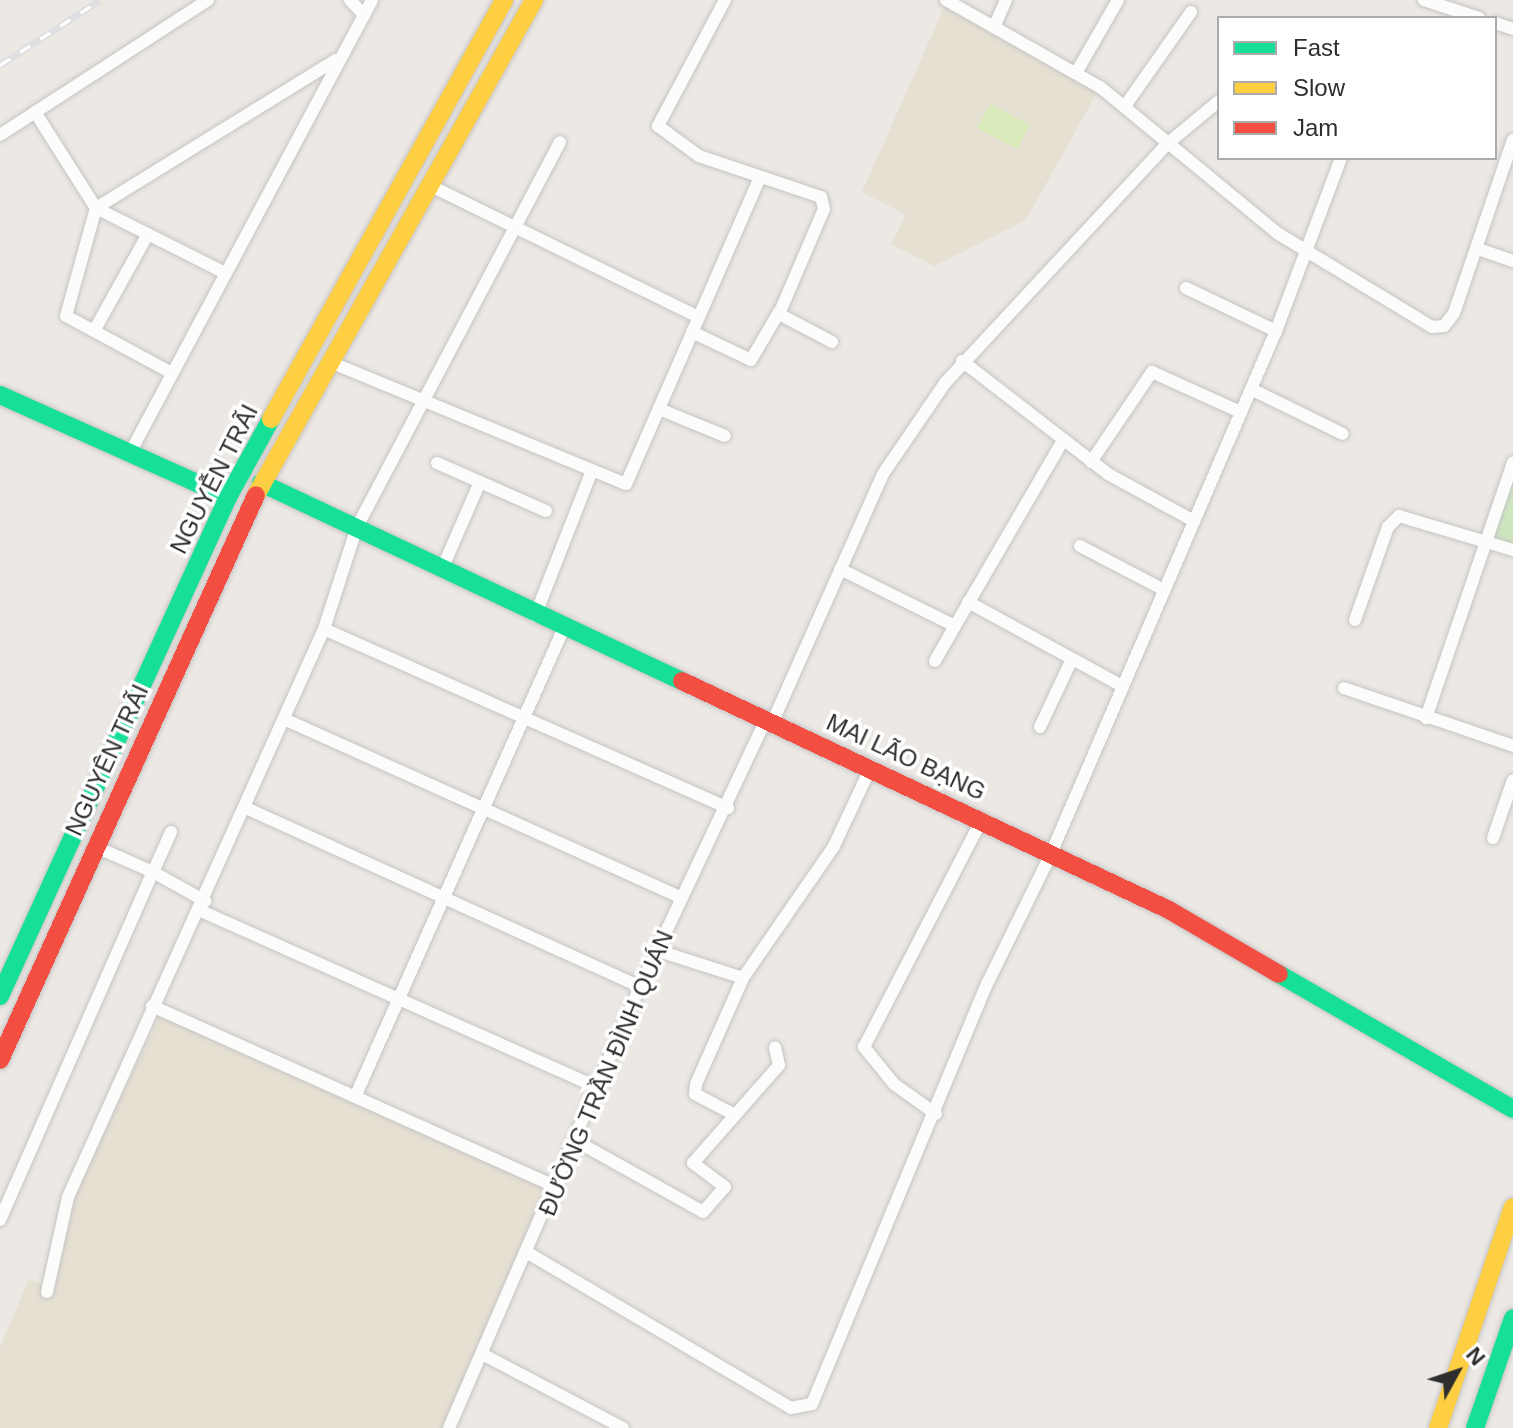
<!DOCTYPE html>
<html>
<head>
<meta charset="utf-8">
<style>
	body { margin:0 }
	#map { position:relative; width:1513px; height:1428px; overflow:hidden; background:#ece8e4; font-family:Arial,sans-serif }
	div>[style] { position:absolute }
	.education>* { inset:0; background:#e6e0d3 }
	.green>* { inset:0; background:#cee6be }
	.pitch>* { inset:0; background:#d9eabb }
	.roads { filter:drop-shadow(0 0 2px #c5c4c5) drop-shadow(0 0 2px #c5c4c5) }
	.street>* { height:12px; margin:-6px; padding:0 6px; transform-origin:6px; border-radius:6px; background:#fcfcfb }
	.fast>* { height:18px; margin:-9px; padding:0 9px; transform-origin:9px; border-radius:9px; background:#16e098 }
	.slow>* { height:18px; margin:-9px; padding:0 9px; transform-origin:9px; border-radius:9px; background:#ffcf43 }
	.jam>* { height:18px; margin:-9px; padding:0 9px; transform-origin:9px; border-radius:9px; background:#f24e42 }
	.rail>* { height:7px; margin-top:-3.5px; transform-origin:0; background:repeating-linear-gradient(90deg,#fff 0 12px,#dfdfe1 0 24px); box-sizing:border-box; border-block:2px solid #dfdfe1 }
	span { translate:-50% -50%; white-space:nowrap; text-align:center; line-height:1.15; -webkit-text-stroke:7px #fff; paint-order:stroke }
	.street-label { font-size:24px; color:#2e2e2e }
	.legend { position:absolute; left:1217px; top:16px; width:280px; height:144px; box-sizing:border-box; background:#fff; border:2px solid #ababab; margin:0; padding:10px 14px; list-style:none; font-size:24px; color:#2e2e2e }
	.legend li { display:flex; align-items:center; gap:16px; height:40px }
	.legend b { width:40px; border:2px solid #ababab }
	.north { position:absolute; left:1417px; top:1332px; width:80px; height:80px; -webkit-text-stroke:6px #fff; paint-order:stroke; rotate:50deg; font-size:22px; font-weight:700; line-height:32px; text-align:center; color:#2e2e2e }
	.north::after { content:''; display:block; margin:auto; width:28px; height:36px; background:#2e2e2e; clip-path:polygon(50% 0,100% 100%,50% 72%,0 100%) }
</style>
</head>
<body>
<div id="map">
	<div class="education">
		<i style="clip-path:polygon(947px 1px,1100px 87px,1026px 220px,934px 266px,891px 244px,906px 215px,862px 192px)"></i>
		<i style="clip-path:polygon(160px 1015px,547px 1183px,443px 1428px,0 1428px,0 1347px,29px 1279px,54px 1289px,70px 1204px)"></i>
	</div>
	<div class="green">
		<i style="clip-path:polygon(1513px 463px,1513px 550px,1487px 540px)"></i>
	</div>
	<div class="pitch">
		<i style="clip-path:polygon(990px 104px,1030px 125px,1017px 149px,977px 128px)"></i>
	</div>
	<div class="roads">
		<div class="street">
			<i style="left:350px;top:0;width:21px;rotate:47deg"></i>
			<i style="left:725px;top:0;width:143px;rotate:118deg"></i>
			<i style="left:658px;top:126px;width:51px;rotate:36.2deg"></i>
			<i style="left:699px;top:156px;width:129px;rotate:18.6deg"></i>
			<i style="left:821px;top:197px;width:12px;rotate:76deg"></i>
			<i style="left:824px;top:209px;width:114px;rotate:113.2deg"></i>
			<i style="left:779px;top:314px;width:60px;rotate:27.8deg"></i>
			<i style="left:946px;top:0;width:177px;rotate:29.5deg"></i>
			<i style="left:1100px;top:87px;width:229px;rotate:39.5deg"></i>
			<i style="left:1277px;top:233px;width:181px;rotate:31.2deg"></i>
			<i style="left:1432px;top:327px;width:12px;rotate:-5deg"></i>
			<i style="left:1444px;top:326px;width:16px;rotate:-52deg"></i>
			<i style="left:1454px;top:313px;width:183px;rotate:-71.2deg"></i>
			<i style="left:1424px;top:0;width:58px;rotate:18.1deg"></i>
			<i style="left:1495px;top:23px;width:19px;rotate:18deg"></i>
			<i style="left:994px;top:27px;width:30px;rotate:-66deg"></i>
			<i style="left:1076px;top:73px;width:84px;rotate:-60.1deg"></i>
			<i style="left:1125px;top:106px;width:115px;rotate:-54.9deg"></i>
			<i style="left:35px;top:112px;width:114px;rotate:57.6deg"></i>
			<i style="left:96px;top:208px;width:142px;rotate:26.7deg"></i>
			<i style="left:0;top:135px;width:248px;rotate:-33deg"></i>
			<i style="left:429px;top:185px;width:300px;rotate:26.1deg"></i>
			<i style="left:1478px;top:249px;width:37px;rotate:19deg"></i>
			<i style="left:1186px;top:288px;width:100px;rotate:25.5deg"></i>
			<i style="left:94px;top:331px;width:111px;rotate:-60.9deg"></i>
			<i style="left:692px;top:332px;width:65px;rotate:25.4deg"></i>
			<i style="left:751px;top:360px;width:56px;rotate:-59.7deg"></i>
			<i style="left:962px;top:361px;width:185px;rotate:37.7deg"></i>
			<i style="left:1108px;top:474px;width:98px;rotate:28.7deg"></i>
			<i style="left:330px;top:362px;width:320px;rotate:22.4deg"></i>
			<i style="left:626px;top:484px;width:332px;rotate:-66.4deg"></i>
			<i style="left:170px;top:372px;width:118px;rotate:-151.7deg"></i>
			<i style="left:66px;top:316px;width:112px;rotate:-74.5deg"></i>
			<i style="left:96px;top:208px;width:282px;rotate:-31.7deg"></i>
			<i style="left:1251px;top:389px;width:102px;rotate:26.1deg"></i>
			<i style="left:659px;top:409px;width:71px;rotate:22.2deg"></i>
			<i style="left:131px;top:451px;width:511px;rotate:-61.88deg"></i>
			<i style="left:1091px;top:462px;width:109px;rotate:-55.9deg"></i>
			<i style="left:1152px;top:372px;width:97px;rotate:24.4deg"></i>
			<i style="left:437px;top:463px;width:119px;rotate:23.8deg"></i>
			<i style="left:1080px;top:546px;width:95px;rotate:27.6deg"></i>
			<i style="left:442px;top:569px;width:95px;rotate:-66.4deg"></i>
			<i style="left:840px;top:569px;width:128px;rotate:26.4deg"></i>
			<i style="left:955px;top:626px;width:216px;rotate:-59.8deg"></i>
			<i style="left:968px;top:602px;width:175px;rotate:28.6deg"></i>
			<i style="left:535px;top:616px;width:154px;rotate:-68.6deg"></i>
			<i style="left:1355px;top:620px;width:99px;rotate:-70.5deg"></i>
			<i style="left:1388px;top:527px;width:16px;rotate:-45deg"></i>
			<i style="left:1399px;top:516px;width:119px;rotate:16.6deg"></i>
			<i style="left:324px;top:629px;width:442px;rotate:23.9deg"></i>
			<i style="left:935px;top:661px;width:40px;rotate:-60.3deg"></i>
			<i style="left:1344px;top:688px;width:179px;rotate:18.9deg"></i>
			<i style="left:1426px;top:718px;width:270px;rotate:-71.2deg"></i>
			<i style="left:284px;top:719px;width:434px;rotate:24.2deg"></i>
			<i style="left:773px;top:721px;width:270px;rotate:-66deg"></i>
			<i style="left:883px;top:474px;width:110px;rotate:-55.7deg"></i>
			<i style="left:945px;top:383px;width:326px;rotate:-47.1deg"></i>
			<i style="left:1167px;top:144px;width:67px;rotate:-39.6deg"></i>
			<i style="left:1040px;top:727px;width:75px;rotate:-64.8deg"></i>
			<i style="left:246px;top:808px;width:433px;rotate:24.4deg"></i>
			<i style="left:171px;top:832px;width:44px;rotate:114.2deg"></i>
			<i style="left:153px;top:872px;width:60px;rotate:29.1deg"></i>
			<i style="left:1493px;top:838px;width:61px;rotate:-71deg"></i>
			<i style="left:201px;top:911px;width:436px;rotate:24deg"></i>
			<i style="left:659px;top:951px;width:88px;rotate:17.8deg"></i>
			<i style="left:152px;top:1006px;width:445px;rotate:24.1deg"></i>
			<i style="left:355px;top:1097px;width:511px;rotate:-65.99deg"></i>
			<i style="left:936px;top:1114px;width:52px;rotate:-144.5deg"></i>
			<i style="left:894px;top:1084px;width:48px;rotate:-129deg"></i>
			<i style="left:864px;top:1047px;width:257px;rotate:-62.6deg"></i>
			<i style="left:735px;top:1115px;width:45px;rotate:-152.3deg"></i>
			<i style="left:695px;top:1094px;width:10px;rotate:-84deg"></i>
			<i style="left:696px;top:1084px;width:116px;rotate:-66.1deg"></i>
			<i style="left:743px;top:978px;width:160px;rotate:-55.4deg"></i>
			<i style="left:834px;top:846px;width:87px;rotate:-64.9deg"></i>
			<i style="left:578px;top:1142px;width:143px;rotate:29.2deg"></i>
			<i style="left:703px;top:1212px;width:33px;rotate:-49deg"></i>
			<i style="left:725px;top:1187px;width:40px;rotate:-143deg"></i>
			<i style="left:693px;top:1163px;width:130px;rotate:-48.7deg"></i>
			<i style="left:779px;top:1065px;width:18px;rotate:-103deg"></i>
			<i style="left:0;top:1220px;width:380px;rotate:-66.3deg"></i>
			<i style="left:153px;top:872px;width:64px;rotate:-156.2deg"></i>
			<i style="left:528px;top:1253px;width:305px;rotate:30.5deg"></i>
			<i style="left:791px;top:1408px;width:21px;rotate:-11deg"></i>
			<i style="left:812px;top:1404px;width:457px;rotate:-67.4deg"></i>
			<i style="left:988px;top:982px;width:140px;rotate:-63.8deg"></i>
			<i style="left:1050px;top:856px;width:572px;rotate:-66.71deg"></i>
			<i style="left:1276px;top:331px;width:185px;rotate:-69.4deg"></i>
			<i style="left:47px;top:1292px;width:97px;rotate:-77.5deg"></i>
			<i style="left:68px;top:1197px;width:623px;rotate:-65.74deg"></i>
			<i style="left:324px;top:629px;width:107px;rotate:-72.1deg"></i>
			<i style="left:357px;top:527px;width:435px;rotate:-62.2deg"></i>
			<i style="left:484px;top:1355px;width:157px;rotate:27.7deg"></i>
			<i style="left:449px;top:1428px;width:481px;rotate:-66.6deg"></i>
			<i style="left:640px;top:987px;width:296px;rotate:-64.8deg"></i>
		</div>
		<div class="fast">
			<i style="left:0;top:395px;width:250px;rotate:24.1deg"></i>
			<i style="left:261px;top:483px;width:465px;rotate:25.2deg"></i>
			<i style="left:1279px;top:974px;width:270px;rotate:30deg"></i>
			<i style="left:0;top:996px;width:549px;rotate:-65.44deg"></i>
			<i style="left:228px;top:497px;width:89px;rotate:-61.1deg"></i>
			<i style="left:1475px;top:1428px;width:116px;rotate:-70.9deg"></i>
		</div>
		<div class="slow">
			<i style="left:271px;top:419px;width:479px;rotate:-60.9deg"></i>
			<i style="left:256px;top:495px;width:568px;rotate:-60.68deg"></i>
			<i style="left:1438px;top:1428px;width:233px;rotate:-71.3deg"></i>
		</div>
		<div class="jam">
			<i style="left:682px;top:681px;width:538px;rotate:25.18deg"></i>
			<i style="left:1169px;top:910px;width:127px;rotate:30.2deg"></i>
			<i style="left:0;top:1060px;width:620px;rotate:-65.62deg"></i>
		</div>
	</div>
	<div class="rail">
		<i style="left:0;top:65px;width:119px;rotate:-33deg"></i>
	</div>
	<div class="street-label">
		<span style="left:214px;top:479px;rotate:-63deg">NGUYỄN TRÃI</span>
		<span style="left:906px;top:757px;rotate:25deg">MAI LÃO BẠNG</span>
		<span style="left:107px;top:760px;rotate:-65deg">NGUYÊN TRÃI</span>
		<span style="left:606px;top:1073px;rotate:-67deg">ĐƯỜNG TRẦN ĐÌNH QUÁN</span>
	</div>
	<ul class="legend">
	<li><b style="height:10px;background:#16e098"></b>Fast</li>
	<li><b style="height:10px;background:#ffcf43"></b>Slow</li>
	<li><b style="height:10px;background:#f24e42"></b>Jam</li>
	</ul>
	<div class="north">N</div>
</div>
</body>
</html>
